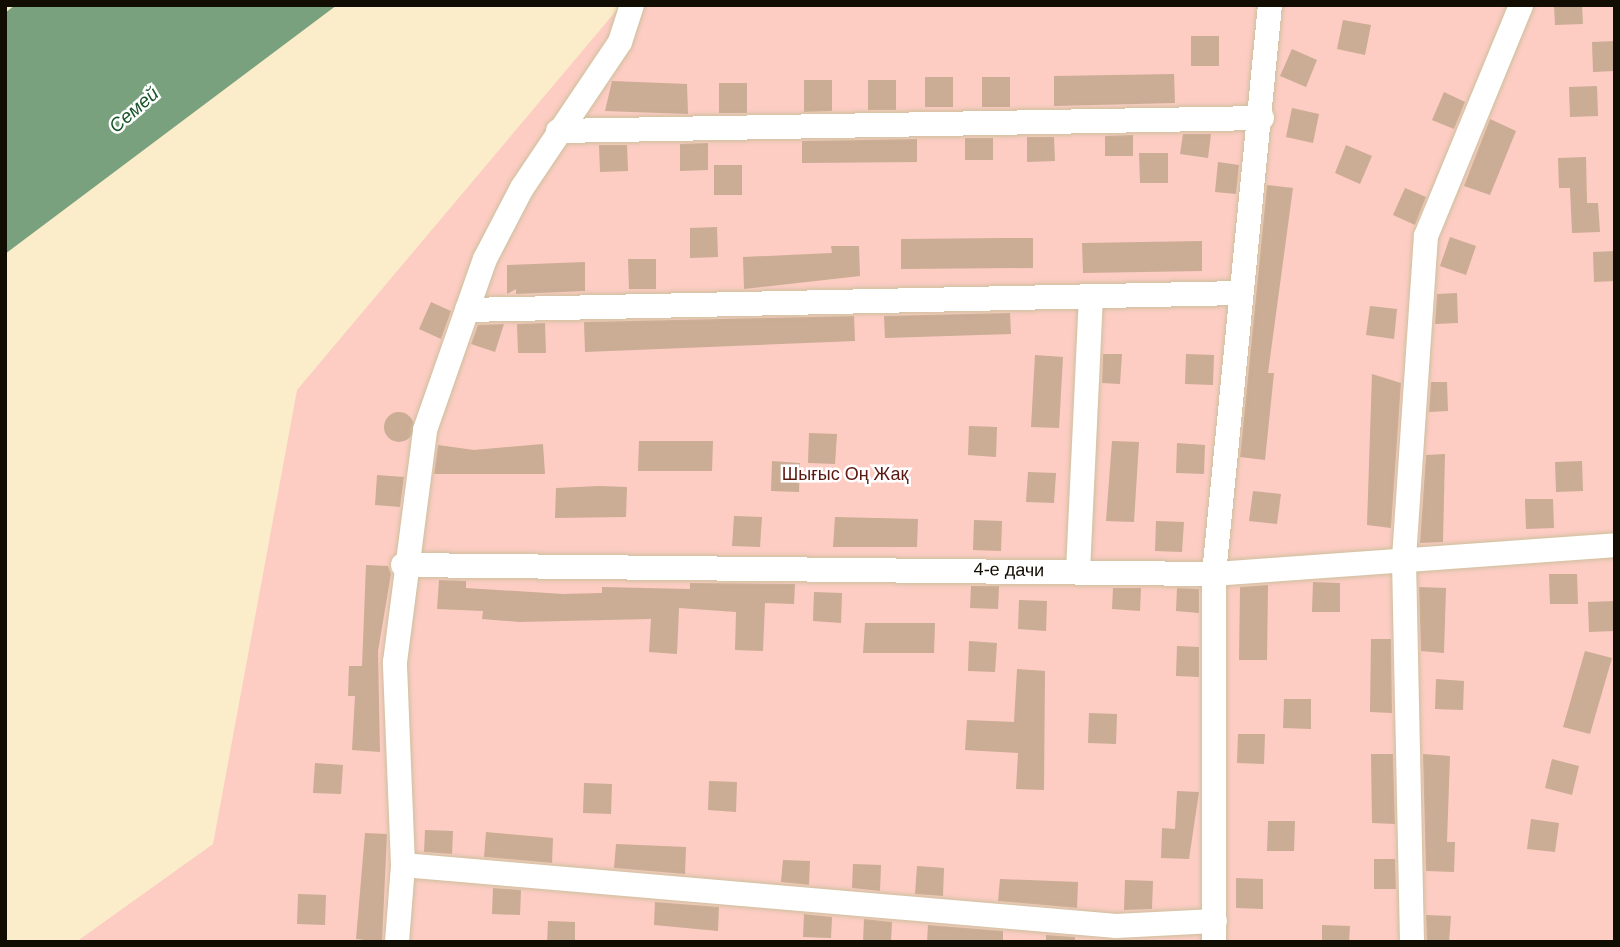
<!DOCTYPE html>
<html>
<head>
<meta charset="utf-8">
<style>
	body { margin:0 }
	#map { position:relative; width:1620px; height:947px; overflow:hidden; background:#fbedc9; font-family:Helvetica,sans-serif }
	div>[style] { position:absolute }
	.green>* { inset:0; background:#fdcdc4 }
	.water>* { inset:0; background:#79a17e }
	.building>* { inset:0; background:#cbac94 }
	.round { border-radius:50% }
	.roads { filter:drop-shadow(0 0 2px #cdbf9d) drop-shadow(0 0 2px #cdbf9d) }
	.minor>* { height:24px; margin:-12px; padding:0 12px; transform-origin:12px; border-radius:12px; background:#fff }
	span { translate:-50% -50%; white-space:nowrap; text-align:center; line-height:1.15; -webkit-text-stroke:5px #fff; paint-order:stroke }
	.park-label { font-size:18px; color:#5a1911 }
	.street-label { font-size:18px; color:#120d03 }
	.water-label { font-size:19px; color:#175427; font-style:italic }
	.frame { position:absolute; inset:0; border:7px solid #120d03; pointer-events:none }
</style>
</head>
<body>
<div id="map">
	<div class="green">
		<i style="clip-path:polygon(621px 5px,1615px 5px,1615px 942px,76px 942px,213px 844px,297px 390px)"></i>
	</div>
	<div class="water">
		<i style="clip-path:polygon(15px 5px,337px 5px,5px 254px,5px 13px)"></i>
	</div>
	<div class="building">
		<i style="clip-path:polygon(1554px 5px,1582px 5px,1583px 24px,1555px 25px)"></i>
		<i style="clip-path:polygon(1343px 20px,1371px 25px,1365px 55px,1337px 49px)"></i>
		<i style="clip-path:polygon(1191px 36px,1219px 36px,1219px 66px,1191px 66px)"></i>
		<i style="clip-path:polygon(1615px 41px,1615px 71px,1593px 72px,1592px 42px)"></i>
		<i style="clip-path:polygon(1292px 49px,1317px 60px,1306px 87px,1280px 76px)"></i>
		<i style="clip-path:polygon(1174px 74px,1175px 103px,1054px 106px,1054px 76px)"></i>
		<i style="clip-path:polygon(925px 77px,953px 77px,953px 107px,925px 107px)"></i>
		<i style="clip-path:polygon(982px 77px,1010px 77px,1010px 107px,982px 107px)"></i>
		<i style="clip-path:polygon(804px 80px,832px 80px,832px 111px,804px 112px)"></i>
		<i style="clip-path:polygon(868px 80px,896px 80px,896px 110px,868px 110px)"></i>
		<i style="clip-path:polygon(612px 81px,687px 84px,688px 114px,605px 111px)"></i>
		<i style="clip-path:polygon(719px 83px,747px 83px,747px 113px,719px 113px)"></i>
		<i style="clip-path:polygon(1597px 86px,1598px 116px,1570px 117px,1569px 87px)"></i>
		<i style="clip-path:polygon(1444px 92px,1465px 102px,1454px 129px,1432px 120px)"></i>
		<i style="clip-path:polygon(1292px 108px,1319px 114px,1313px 143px,1286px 137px)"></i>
		<i style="clip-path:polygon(1490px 119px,1516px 131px,1490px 195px,1464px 186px)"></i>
		<i style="clip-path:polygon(1183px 134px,1211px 134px,1208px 158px,1180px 154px)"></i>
		<i style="clip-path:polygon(1133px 135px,1133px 156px,1105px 156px,1105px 136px)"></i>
		<i style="clip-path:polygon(1027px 137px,1054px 137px,1055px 161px,1027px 162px)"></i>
		<i style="clip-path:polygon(965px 138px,993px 138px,993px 160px,965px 160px)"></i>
		<i style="clip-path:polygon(917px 139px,917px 162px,802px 163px,802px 141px)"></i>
		<i style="clip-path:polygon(708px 143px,708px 170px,680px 171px,680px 144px)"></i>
		<i style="clip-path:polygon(599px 145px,627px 145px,628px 171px,600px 172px)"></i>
		<i style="clip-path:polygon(1346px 145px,1372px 156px,1360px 184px,1335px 173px)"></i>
		<i style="clip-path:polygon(1139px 153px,1168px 153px,1168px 183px,1140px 183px)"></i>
		<i style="clip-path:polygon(1586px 157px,1587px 203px,1598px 203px,1600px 232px,1572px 233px,1570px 188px,1559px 188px,1558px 158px)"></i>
		<i style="clip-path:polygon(1218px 162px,1239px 165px,1236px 194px,1215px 192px)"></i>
		<i style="clip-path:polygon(714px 165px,742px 165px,742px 195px,714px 195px)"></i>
		<i style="clip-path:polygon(1267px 185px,1293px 188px,1268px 373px,1274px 373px,1265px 460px,1240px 457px)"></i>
		<i style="clip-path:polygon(1405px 188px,1426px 197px,1415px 225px,1393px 215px)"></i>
		<i style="clip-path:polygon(717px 227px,718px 257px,690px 258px,690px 228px)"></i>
		<i style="clip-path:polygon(1450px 237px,1476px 246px,1466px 275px,1440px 266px)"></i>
		<i style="clip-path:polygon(1005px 238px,1033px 238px,1033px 268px,901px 269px,901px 239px)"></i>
		<i style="clip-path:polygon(1202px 241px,1202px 271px,1083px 273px,1082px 243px)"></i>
		<i style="clip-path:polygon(831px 246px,859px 246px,860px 276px,744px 289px,743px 257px,832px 253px)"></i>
		<i style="clip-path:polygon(1615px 251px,1615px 281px,1594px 282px,1593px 252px)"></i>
		<i style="clip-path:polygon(628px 259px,656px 259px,656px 289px,629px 289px)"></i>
		<i style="clip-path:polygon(585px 262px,585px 291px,516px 294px,516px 289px,507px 294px,507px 265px)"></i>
		<i style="clip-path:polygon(1457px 293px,1458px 323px,1435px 324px,1437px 294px)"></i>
		<i style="clip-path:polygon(431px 302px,451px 311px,441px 339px,419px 329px)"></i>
		<i style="clip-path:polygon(1370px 306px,1397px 309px,1394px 339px,1366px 335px)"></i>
		<i style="clip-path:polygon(1010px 313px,1011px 334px,885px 338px,884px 316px)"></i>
		<i style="clip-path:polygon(854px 316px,855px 341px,585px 352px,584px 322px)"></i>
		<i style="clip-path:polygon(545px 323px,546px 353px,518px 353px,517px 324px)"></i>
		<i style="clip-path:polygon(504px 324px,495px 352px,471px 344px,478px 325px)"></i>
		<i style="clip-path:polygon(1103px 354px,1122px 354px,1120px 384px,1102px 383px)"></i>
		<i style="clip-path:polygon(1186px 354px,1214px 355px,1213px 385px,1185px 384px)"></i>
		<i style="clip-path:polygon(1035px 355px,1063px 357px,1059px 428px,1031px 427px)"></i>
		<i style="clip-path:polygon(1372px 374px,1401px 383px,1391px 528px,1367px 525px)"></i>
		<i style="clip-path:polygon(1431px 382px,1447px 382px,1448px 411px,1429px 412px)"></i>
		<i class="round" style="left:384px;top:412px;width:30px;height:30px"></i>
		<i style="clip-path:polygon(969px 426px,997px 427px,996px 457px,968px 455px)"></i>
		<i style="clip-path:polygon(809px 433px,837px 434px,835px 464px,808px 463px)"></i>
		<i style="clip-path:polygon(639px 441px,713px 441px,712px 471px,638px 471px)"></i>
		<i style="clip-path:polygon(1112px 441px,1139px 442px,1134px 522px,1106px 521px)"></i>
		<i style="clip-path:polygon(1177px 443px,1205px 445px,1204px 474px,1176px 473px)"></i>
		<i style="clip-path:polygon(543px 444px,545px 474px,434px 474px,438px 445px,474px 450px)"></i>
		<i style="clip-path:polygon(1445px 454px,1443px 542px,1420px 543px,1426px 455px)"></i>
		<i style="clip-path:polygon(772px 461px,800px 463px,799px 492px,771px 491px)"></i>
		<i style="clip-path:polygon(1582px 461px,1583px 491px,1556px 492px,1555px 462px)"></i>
		<i style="clip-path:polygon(1028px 472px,1056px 473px,1054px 503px,1026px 502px)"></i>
		<i style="clip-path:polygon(377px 475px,404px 477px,400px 507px,375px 505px)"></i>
		<i style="clip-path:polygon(599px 486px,627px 487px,626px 517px,555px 518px,556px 488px)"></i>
		<i style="clip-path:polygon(1253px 491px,1281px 494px,1277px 524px,1249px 521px)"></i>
		<i style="clip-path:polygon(1525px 499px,1553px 499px,1554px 528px,1526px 529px)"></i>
		<i style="clip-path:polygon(734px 516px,762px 517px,760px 547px,732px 546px)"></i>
		<i style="clip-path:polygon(835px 517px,918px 519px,917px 547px,833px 547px)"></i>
		<i style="clip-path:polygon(974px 520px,1002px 521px,1001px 551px,973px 550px)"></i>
		<i style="clip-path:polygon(1156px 521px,1184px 522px,1182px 552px,1155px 551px)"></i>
		<i style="clip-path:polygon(366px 565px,388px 566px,391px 574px,378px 651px,380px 752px,352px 750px,355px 696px,348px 696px,349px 666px,362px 666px)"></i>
		<i style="clip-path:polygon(1549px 574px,1577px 574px,1578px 604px,1550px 604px)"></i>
		<i style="clip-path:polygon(439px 580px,466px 581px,466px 588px,563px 594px,602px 593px,602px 587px,690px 589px,690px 583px,795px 584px,794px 604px,765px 603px,763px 651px,735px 650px,736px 612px,679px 608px,677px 654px,649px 652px,651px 619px,519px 622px,482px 619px,483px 611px,437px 609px)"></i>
		<i style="clip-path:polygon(1313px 582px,1340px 583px,1340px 612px,1312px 612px)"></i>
		<i style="clip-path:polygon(1268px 585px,1267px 660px,1239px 660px,1240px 587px)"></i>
		<i style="clip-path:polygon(971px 586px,999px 586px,998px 609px,970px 608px)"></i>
		<i style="clip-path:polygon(1419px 587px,1446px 588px,1444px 653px,1421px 651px)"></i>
		<i style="clip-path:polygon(1113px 588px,1141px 588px,1140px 611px,1112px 609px)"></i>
		<i style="clip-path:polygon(1177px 588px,1199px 589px,1199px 613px,1176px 611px)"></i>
		<i style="clip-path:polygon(814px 592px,842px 593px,841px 623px,813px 621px)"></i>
		<i style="clip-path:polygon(1019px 600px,1047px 601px,1046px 631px,1018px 629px)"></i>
		<i style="clip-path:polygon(1615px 601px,1615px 631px,1589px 632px,1588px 602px)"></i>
		<i style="clip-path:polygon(865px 623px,935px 623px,934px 653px,863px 653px)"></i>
		<i style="clip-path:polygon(1371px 639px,1391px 639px,1392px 713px,1370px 712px)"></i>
		<i style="clip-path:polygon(969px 641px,997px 643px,995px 672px,968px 671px)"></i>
		<i style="clip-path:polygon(1177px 646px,1199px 647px,1199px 677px,1176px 676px)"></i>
		<i style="clip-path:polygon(1585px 651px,1612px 658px,1590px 734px,1563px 727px)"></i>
		<i style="clip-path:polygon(1017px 669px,1045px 671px,1044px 790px,1016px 789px,1018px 753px,965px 750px,967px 720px,1014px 722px)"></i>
		<i style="clip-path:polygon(1436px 679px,1464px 681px,1463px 710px,1435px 709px)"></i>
		<i style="clip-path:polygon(1284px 699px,1311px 699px,1311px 729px,1283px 728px)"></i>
		<i style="clip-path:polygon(1089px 713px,1117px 714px,1116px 744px,1088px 743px)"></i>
		<i style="clip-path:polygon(1238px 734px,1265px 734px,1264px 764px,1237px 763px)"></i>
		<i style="clip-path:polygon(1371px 754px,1393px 754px,1395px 824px,1372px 823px)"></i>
		<i style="clip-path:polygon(1423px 754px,1450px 756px,1447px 842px,1455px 842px,1454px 872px,1426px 871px)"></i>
		<i style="clip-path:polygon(1552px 759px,1579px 766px,1572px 795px,1545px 788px)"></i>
		<i style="clip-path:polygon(315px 763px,343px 765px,341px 794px,313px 793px)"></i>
		<i style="clip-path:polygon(709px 781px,737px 782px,736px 812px,708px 810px)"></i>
		<i style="clip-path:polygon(584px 783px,612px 784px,611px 814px,583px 813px)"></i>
		<i style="clip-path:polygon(1177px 791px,1199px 792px,1189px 859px,1161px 858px,1162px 828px,1175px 829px)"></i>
		<i style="clip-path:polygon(1531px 819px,1559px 823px,1555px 852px,1527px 849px)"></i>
		<i style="clip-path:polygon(1268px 821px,1295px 821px,1294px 851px,1267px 851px)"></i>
		<i style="clip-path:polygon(425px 830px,453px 831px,452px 854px,424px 852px)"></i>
		<i style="clip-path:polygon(486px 832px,553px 838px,552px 863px,484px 857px)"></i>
		<i style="clip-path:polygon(365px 833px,387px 834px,382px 942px,356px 939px)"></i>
		<i style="clip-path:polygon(616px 844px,686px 847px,685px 874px,614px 868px)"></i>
		<i style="clip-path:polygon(1374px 859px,1395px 859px,1396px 889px,1374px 889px)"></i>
		<i style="clip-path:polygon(783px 860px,810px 861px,809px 885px,781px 882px)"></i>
		<i style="clip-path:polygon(853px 864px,881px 865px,880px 891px,852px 888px)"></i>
		<i style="clip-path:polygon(917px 866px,944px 868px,943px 896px,915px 894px)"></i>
		<i style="clip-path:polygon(1236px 878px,1263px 879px,1263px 909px,1236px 908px)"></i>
		<i style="clip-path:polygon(1000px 879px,1078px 882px,1077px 908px,998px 901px)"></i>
		<i style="clip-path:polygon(1125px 880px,1153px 881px,1152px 909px,1124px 910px)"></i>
		<i style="clip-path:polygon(493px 888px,521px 890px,520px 915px,492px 914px)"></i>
		<i style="clip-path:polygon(298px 894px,326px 895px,325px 925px,297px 924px)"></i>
		<i style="clip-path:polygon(655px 902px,719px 907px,718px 931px,654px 925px)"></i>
		<i style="clip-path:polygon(804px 914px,832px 917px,831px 938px,803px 937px)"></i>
		<i style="clip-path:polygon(1426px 915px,1451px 916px,1449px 942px,1427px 942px)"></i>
		<i style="clip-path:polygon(864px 919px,892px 922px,891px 942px,863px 942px)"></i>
		<i style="clip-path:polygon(548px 921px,575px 922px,575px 942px,547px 942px)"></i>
		<i style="clip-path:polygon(928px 925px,1003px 931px,1003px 942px,927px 942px)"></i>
		<i style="clip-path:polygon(1322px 925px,1350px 926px,1349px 942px,1322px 942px)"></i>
		<i style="clip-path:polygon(1046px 935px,1075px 937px,1075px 942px,1046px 942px)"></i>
	</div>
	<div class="roads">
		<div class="minor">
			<i style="left:558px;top:131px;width:704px;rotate:-1.06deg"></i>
			<i style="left:467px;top:310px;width:774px;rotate:-1.26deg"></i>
			<i style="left:403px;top:565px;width:811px;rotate:0.64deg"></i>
			<i style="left:1214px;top:574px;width:402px;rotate:-4.1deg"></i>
			<i style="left:1078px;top:571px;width:275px;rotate:-87.3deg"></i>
			<i style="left:403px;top:865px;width:716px;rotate:4.89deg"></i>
			<i style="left:1116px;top:926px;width:99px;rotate:-2.9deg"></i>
			<i style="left:397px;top:942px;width:77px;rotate:-85.5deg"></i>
			<i style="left:403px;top:865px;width:203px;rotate:-92.3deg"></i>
			<i style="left:395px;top:662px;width:234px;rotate:-82.6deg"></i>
			<i style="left:425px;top:430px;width:181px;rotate:-70.7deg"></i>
			<i style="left:485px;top:259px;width:80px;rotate:-62.5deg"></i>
			<i style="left:522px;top:188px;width:176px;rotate:-56.1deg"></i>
			<i style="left:620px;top:42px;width:39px;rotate:-72deg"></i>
			<i style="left:1214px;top:942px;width:368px;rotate:-90deg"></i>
			<i style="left:1214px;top:574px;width:572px;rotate:-84.38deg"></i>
			<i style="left:1412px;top:942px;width:384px;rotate:-91.2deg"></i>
			<i style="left:1404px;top:558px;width:323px;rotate:-86.1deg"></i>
			<i style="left:1426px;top:236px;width:250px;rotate:-67.6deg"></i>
		</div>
	</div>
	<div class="park-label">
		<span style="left:845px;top:474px">Шығыс Оң Жақ</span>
	</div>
	<div class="street-label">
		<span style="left:1009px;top:570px;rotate:1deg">4-е дачи</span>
	</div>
	<div class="water-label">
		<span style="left:134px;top:110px;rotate:-41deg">Семей</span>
	</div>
	<div class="frame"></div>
</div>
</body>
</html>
